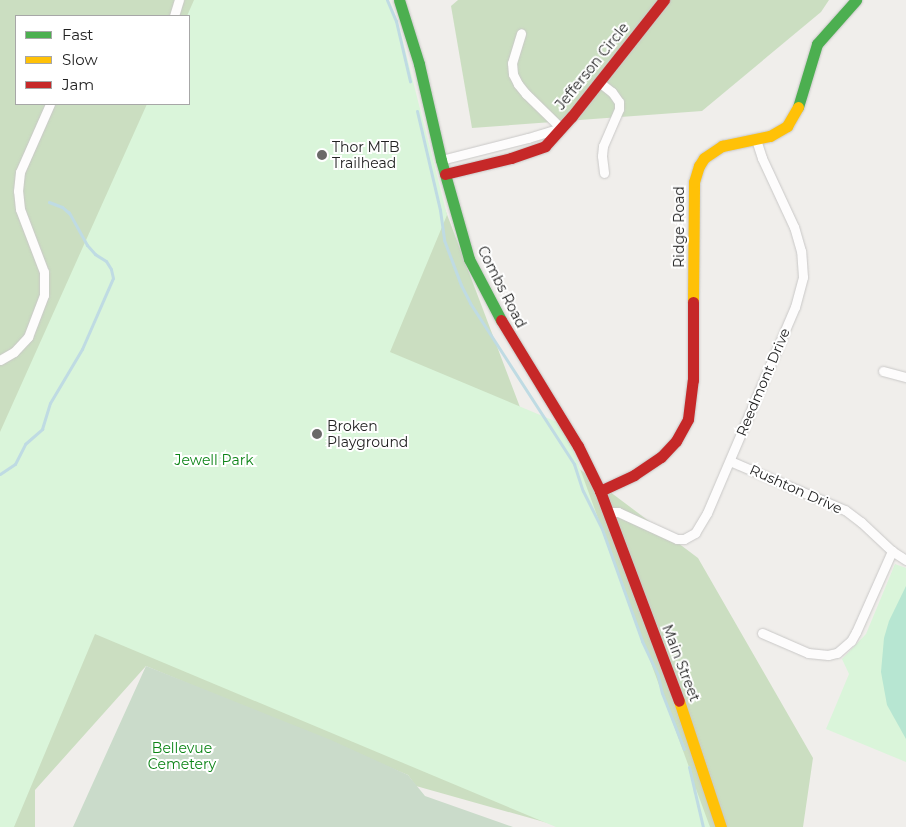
<!DOCTYPE html>
<html>
<head>
<meta charset="utf-8">
<style>
	body { margin:0 }
	#map { position:relative; width:906px; height:827px; overflow:hidden; background:#f0eeeb; font-family:Montserrat,sans-serif }
	div>[style] { position:absolute }
	.forest>* { inset:0; background:#cbdec1 }
	.cemetery>* { inset:0; background:#cadbca }
	.park>* { inset:0; background:#daf5da }
	.pitch>* { inset:0; background:#b7e6d2 }
	.stream>* { height:3px; margin:-1.5px; padding:0 1.5px; transform-origin:1.5px; border-radius:1.5px; background:#bfdbe3 }
	.roads { filter:drop-shadow(0 0 1px #c9c8c7) drop-shadow(0 0 1px #c9c8c7) }
	.street>* { height:9px; margin:-4.5px; padding:0 4.5px; transform-origin:4.5px; border-radius:4.5px; background:#fdfcfc }
	.fast>* { height:11px; margin:-5.5px; padding:0 5.5px; transform-origin:5.5px; border-radius:5.5px; background:#4caf50 }
	.slow>* { height:11px; margin:-5.5px; padding:0 5.5px; transform-origin:5.5px; border-radius:5.5px; background:#ffc107 }
	.jam>* { height:11px; margin:-5.5px; padding:0 5.5px; transform-origin:5.5px; border-radius:5.5px; background:#c62828 }
	.dots>* { width:14px; height:14px; translate:-50% -50%; box-sizing:border-box; border:2px solid #fff; border-radius:50% }
	span { translate:-50% -50%; white-space:nowrap; text-align:center; line-height:1.15; -webkit-text-stroke:4px #fff; paint-order:stroke }
	.street-label { font-size:14px; color:#222 }
	.poi-label { font-size:14px; color:#222 }
	.left { translate:0 -50%; text-align:left }
	.park-label { font-size:14px; color:#0c8416 }
	.legend { position:absolute; left:15px; top:15px; width:175px; height:90px; box-sizing:border-box; background:#fff; border:1px solid #a7a7a7; margin:0; padding:6px 9px; list-style:none; font-size:15px; color:#222 }
	.legend li { display:flex; align-items:center; gap:10px; height:25px }
	.legend b { width:25px; border:1px solid #a7a7a7 }
</style>
</head>
<body>
<div id="map">
	<div class="forest">
		<i style="clip-path:polygon(evenodd,0 0,292px 0,412px 122px,529px 431px,698px 558px,813px 758px,803px 827px,562px 827px,416px 786px,408px 775px,146px 666px,35px 790px,35px 827px,0 827px,0 0,16px 16px,189px 16px,189px 104px,16px 104px,16px 16px)"></i>
		<i style="clip-path:polygon(458px 0,829px 0,821px 12px,702px 111px,472px 128px,451px 6px)"></i>
	</div>
	<div class="cemetery">
		<i style="clip-path:polygon(146px 666px,331px 740px,408px 775px,425px 796px,513px 827px,73px 827px)"></i>
	</div>
	<div class="park">
		<i style="clip-path:polygon(194px 0,388px 0,402px 38px,447px 215px,390px 352px,564px 425px,693px 778px,694px 793px,696px 789px,710px 827px,556px 827px,95px 634px,14px 827px,0 827px,0 432px,147px 104px,189px 104px,189px 16px,187px 16px)"></i>
		<i style="clip-path:polygon(895px 564px,906px 568px,906px 762px,826px 729px,849px 674px,842px 659px,866px 634px)"></i>
	</div>
	<div class="pitch">
		<i style="clip-path:polygon(906px 586px,906px 739px,887px 705px,881px 672px,884px 638px,889px 621px)"></i>
	</div>
	<div class="stream">
		<i style="left:387px;top:0;width:23px;rotate:67deg"></i>
		<i style="left:396px;top:21px;width:62px;rotate:76.9deg"></i>
		<i style="left:417px;top:111px;width:102px;rotate:76.9deg"></i>
		<i style="left:440px;top:210px;width:30px;rotate:82deg"></i>
		<i style="left:444px;top:240px;width:48px;rotate:69.3deg"></i>
		<i style="left:461px;top:285px;width:20px;rotate:63deg"></i>
		<i style="left:470px;top:303px;width:192px;rotate:57.1deg"></i>
		<i style="left:574px;top:464px;width:28px;rotate:72deg"></i>
		<i style="left:583px;top:491px;width:42px;rotate:63.4deg"></i>
		<i style="left:602px;top:529px;width:119px;rotate:70.3deg"></i>
		<i style="left:642px;top:641px;width:38px;rotate:65deg"></i>
		<i style="left:658px;top:676px;width:17px;rotate:77deg"></i>
		<i style="left:662px;top:693px;width:60px;rotate:68.6deg"></i>
		<i style="left:0;top:474px;width:18px;rotate:-34deg"></i>
		<i style="left:15px;top:464px;width:22px;rotate:-63deg"></i>
		<i style="left:25px;top:444px;width:23px;rotate:-41deg"></i>
		<i style="left:42px;top:429px;width:27px;rotate:-73deg"></i>
		<i style="left:50px;top:403px;width:63px;rotate:-59.3deg"></i>
		<i style="left:82px;top:349px;width:77px;rotate:-66.4deg"></i>
		<i style="left:113px;top:278px;width:9px;rotate:-103deg"></i>
		<i style="left:111px;top:269px;width:9px;rotate:-122deg"></i>
		<i style="left:106px;top:261px;width:13px;rotate:-148deg"></i>
		<i style="left:95px;top:254px;width:12px;rotate:-132deg"></i>
		<i style="left:87px;top:245px;width:37px;rotate:-119deg"></i>
		<i style="left:69px;top:213px;width:9px;rotate:-139deg"></i>
		<i style="left:62px;top:207px;width:14px;rotate:-159deg"></i>
		<i style="left:689px;top:767px;width:62px;rotate:76.9deg"></i>
	</div>
	<div class="roads">
		<div class="street">
			<i style="left:174px;top:16px;width:17px;rotate:-73deg"></i>
			<i style="left:599px;top:82px;width:16px;rotate:38deg"></i>
			<i style="left:612px;top:92px;width:12px;rotate:55deg"></i>
			<i style="left:619px;top:102px;width:7px;rotate:90deg"></i>
			<i style="left:619px;top:109px;width:40px;rotate:113.4deg"></i>
			<i style="left:603px;top:146px;width:10px;rotate:96deg"></i>
			<i style="left:602px;top:156px;width:17px;rotate:83deg"></i>
			<i style="left:441px;top:160px;width:90px;rotate:-14.2deg"></i>
			<i style="left:528px;top:138px;width:34px;rotate:-17deg"></i>
			<i style="left:561px;top:128px;width:49px;rotate:-135.8deg"></i>
			<i style="left:526px;top:94px;width:13px;rotate:-129deg"></i>
			<i style="left:518px;top:84px;width:11px;rotate:-117deg"></i>
			<i style="left:513px;top:74px;width:11px;rotate:-95deg"></i>
			<i style="left:512px;top:63px;width:31px;rotate:-73deg"></i>
			<i style="left:0;top:360px;width:16px;rotate:-30deg"></i>
			<i style="left:14px;top:352px;width:21px;rotate:-47deg"></i>
			<i style="left:28px;top:337px;width:45px;rotate:-69.1deg"></i>
			<i style="left:44px;top:295px;width:23px;rotate:-90deg"></i>
			<i style="left:44px;top:272px;width:67px;rotate:-110.9deg"></i>
			<i style="left:20px;top:209px;width:18px;rotate:-96deg"></i>
			<i style="left:18px;top:191px;width:19px;rotate:-84deg"></i>
			<i style="left:20px;top:172px;width:74px;rotate:-66.2deg"></i>
			<i style="left:883px;top:371px;width:24px;rotate:15deg"></i>
			<i style="left:730px;top:461px;width:125px;rotate:23.1deg"></i>
			<i style="left:845px;top:510px;width:20px;rotate:37deg"></i>
			<i style="left:861px;top:522px;width:42px;rotate:43.1deg"></i>
			<i style="left:892px;top:551px;width:17px;rotate:33deg"></i>
			<i style="left:608px;top:512px;width:10px"></i>
			<i style="left:618px;top:512px;width:65px;rotate:24.6deg"></i>
			<i style="left:677px;top:539px;width:7px"></i>
			<i style="left:684px;top:539px;width:13px;rotate:-29deg"></i>
			<i style="left:695px;top:533px;width:23px;rotate:-59deg"></i>
			<i style="left:707px;top:513px;width:224px;rotate:-66.9deg"></i>
			<i style="left:795px;top:307px;width:31px;rotate:-75deg"></i>
			<i style="left:803px;top:277px;width:26px;rotate:-94deg"></i>
			<i style="left:801px;top:251px;width:25px;rotate:-106deg"></i>
			<i style="left:794px;top:227px;width:76px;rotate:-114.9deg"></i>
			<i style="left:762px;top:158px;width:20px;rotate:-108deg"></i>
			<i style="left:762px;top:633px;width:50px;rotate:23.5deg"></i>
			<i style="left:808px;top:653px;width:20px;rotate:6deg"></i>
			<i style="left:828px;top:655px;width:9px;rotate:-13deg"></i>
			<i style="left:837px;top:653px;width:18px;rotate:-41deg"></i>
			<i style="left:851px;top:641px;width:10px;rotate:-61deg"></i>
			<i style="left:856px;top:632px;width:89px;rotate:-66deg"></i>
		</div>
		<div class="fast">
			<i style="left:399px;top:0;width:67px;rotate:72.6deg"></i>
			<i style="left:419px;top:64px;width:98px;rotate:77.1deg"></i>
			<i style="left:441px;top:160px;width:103px;rotate:74.2deg"></i>
			<i style="left:469px;top:259px;width:69px;rotate:62.3deg"></i>
			<i style="left:798px;top:107px;width:66px;rotate:-73.2deg"></i>
			<i style="left:817px;top:44px;width:59px;rotate:-48.4deg"></i>
		</div>
		<div class="slow">
			<i style="left:693px;top:302px;width:120px;rotate:-89.5deg"></i>
			<i style="left:694px;top:182px;width:17px;rotate:-73deg"></i>
			<i style="left:699px;top:166px;width:9px;rotate:-58deg"></i>
			<i style="left:704px;top:158px;width:22px;rotate:-34deg"></i>
			<i style="left:722px;top:146px;width:49px;rotate:-11.8deg"></i>
			<i style="left:770px;top:136px;width:20px;rotate:-30deg"></i>
			<i style="left:787px;top:126px;width:22px;rotate:-60deg"></i>
			<i style="left:679px;top:701px;width:133px;rotate:71.6deg"></i>
		</div>
		<div class="jam">
			<i style="left:445px;top:174px;width:68px;rotate:-13.6deg"></i>
			<i style="left:511px;top:158px;width:36px;rotate:-19deg"></i>
			<i style="left:545px;top:146px;width:40px;rotate:-48deg"></i>
			<i style="left:572px;top:116px;width:148px;rotate:-51.6deg"></i>
			<i style="left:501px;top:320px;width:148px;rotate:58.6deg"></i>
			<i style="left:578px;top:446px;width:50px;rotate:63.9deg"></i>
			<i style="left:600px;top:491px;width:224px;rotate:69.4deg"></i>
			<i style="left:600px;top:491px;width:38px;rotate:-25deg"></i>
			<i style="left:634px;top:475px;width:32px;rotate:-34deg"></i>
			<i style="left:661px;top:457px;width:22px;rotate:-47deg"></i>
			<i style="left:676px;top:441px;width:25px;rotate:-61deg"></i>
			<i style="left:688px;top:419px;width:39px;rotate:-83deg"></i>
			<i style="left:693px;top:380px;width:78px;rotate:-90deg"></i>
		</div>
	</div>
	<div class="dots">
		<i style="left:322px;top:155px;background:#6a6968"></i>
		<i style="left:317px;top:434px;background:#6a6968"></i>
	</div>
	<div class="street-label">
		<span style="left:592px;top:66px;rotate:-51deg">Jefferson Circle</span>
		<span style="left:679px;top:227px;rotate:-90deg">Ridge Road</span>
		<span style="left:502px;top:287px;rotate:63deg">Combs Road</span>
		<span style="left:763px;top:382px;rotate:-67deg">Reedmont Drive</span>
		<span style="left:796px;top:489px;rotate:24deg">Rushton Drive</span>
		<span style="left:681px;top:663px;rotate:69deg">Main Street</span>
	</div>
	<div class="poi-label">
		<span class="left" style="left:332px;top:155px">Thor MTB<br>Trailhead</span>
		<span class="left" style="left:327px;top:434px">Broken<br>Playground</span>
	</div>
	<div class="park-label">
		<span style="left:214px;top:460px">Jewell Park</span>
		<span style="left:182px;top:756px">Bellevue<br>Cemetery</span>
	</div>
	<ul class="legend">
	<li><b style="height:6px;background:#4caf50"></b>Fast</li>
	<li><b style="height:6px;background:#ffc107"></b>Slow</li>
	<li><b style="height:6px;background:#c62828"></b>Jam</li>
	</ul>
</div>
</body>
</html>
